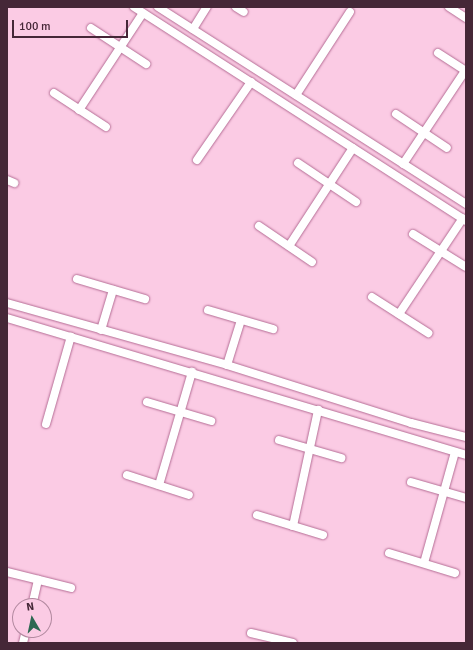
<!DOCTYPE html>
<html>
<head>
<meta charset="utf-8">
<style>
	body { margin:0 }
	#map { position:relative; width:473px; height:650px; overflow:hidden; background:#fbcbe4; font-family:Signika,sans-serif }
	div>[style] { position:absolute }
	.roads { filter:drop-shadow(0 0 1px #b56d95) drop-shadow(0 0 1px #b56d95) }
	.minor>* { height:8px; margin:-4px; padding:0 4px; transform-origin:4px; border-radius:4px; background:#fff }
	span { translate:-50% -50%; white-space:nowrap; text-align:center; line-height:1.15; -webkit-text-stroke:3px #fbcbe4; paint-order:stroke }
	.frame { position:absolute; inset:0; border:8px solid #452737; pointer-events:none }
	.north { position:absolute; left:12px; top:598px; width:40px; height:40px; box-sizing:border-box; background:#fbcbe4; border:1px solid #b2899f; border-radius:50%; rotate:351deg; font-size:11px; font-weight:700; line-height:16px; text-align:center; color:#452737 }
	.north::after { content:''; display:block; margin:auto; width:14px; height:18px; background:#2e6852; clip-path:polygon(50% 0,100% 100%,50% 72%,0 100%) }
	.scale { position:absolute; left:12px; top:20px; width:116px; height:18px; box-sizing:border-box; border:2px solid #452737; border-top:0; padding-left:5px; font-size:12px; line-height:14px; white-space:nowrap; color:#452737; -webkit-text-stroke:3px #fbcbe4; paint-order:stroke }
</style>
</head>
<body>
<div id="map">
	<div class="roads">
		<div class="minor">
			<i style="left:134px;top:7px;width:395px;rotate:32.8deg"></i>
			<i style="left:158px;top:7px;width:366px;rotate:32.6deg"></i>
			<i style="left:236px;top:7px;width:9px;rotate:32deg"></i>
			<i style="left:449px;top:7px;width:20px;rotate:33deg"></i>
			<i style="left:91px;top:28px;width:66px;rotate:33.2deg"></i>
			<i style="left:193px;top:29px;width:26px;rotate:-58deg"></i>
			<i style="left:438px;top:53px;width:33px;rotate:33deg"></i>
			<i style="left:54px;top:93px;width:62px;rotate:33.2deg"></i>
			<i style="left:296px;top:95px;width:99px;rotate:-57deg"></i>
			<i style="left:79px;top:110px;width:116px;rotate:-56.6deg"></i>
			<i style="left:396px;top:114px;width:61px;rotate:33.7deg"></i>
			<i style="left:197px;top:160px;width:95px;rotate:-55.3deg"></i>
			<i style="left:298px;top:163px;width:70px;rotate:33.9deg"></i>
			<i style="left:403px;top:164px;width:112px;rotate:-56.3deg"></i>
			<i style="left:7px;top:180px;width:8px;rotate:23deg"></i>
			<i style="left:259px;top:226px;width:64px;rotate:34.2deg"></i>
			<i style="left:413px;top:234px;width:62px;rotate:31.9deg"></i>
			<i style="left:289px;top:246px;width:117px;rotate:-56.9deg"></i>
			<i style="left:77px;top:279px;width:71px;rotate:16.4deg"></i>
			<i style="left:372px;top:297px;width:67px;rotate:32.7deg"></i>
			<i style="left:7px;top:303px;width:229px;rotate:15.7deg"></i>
			<i style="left:227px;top:365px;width:193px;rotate:17.5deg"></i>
			<i style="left:411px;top:423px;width:57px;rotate:14.3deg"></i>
			<i style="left:208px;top:310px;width:68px;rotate:16.3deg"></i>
			<i style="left:399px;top:314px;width:115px;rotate:-56.3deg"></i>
			<i style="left:7px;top:318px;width:479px;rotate:16.6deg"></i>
			<i style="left:101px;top:330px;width:42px;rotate:-73.3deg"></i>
			<i style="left:227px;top:365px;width:47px;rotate:-72.7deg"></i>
			<i style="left:147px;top:402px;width:67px;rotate:16.5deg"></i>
			<i style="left:46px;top:424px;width:91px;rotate:-74.1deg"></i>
			<i style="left:279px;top:440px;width:65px;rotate:16.2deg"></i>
			<i style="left:127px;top:475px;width:65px;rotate:17.9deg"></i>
			<i style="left:411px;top:482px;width:57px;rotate:16.2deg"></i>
			<i style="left:159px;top:485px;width:118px;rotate:-73.7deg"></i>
			<i style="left:257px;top:515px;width:69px;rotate:16.9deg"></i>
			<i style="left:293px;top:526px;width:119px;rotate:-77.8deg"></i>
			<i style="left:389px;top:553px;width:69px;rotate:16.9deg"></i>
			<i style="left:424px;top:563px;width:115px;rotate:-74.4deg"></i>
			<i style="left:7px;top:572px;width:66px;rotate:14deg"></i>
			<i style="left:32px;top:606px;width:27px;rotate:-77deg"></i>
			<i style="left:251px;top:633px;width:43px;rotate:13.4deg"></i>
			<i style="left:23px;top:643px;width:13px;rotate:-77deg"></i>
		</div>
	</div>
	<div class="frame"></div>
	<div class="north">N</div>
	<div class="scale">100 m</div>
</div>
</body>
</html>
